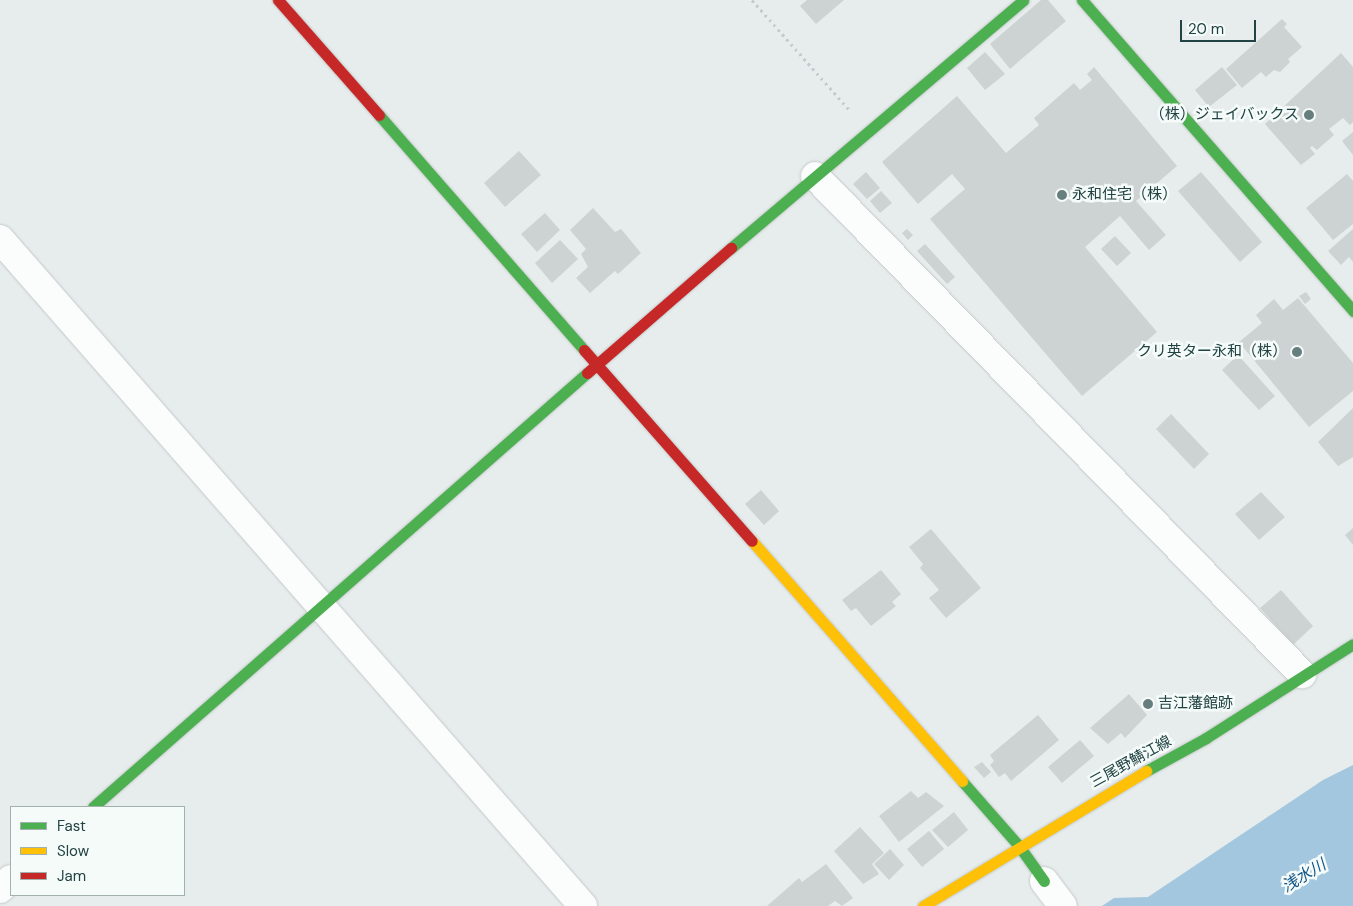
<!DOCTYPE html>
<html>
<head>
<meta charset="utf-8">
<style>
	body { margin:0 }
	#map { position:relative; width:1353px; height:906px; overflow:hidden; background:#e7ecec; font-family:"DM Sans","Noto Sans JP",sans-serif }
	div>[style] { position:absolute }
	.water>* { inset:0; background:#a3c7df }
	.building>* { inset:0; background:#cdd3d2 }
	.path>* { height:3px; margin-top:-1.5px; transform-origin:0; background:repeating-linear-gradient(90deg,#c2cccc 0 2.5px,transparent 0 6.5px) }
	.roads { filter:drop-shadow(0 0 1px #c4c9c9) drop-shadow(0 0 1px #c4c9c9) }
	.street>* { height:28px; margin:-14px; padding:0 14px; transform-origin:14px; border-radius:14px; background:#fbfcfc }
	.fast>* { height:11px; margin:-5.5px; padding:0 5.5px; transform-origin:5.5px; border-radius:5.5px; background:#4caf50 }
	.slow>* { height:11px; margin:-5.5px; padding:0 5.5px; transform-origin:5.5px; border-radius:5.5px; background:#ffc107 }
	.jam>* { height:11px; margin:-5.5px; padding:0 5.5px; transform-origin:5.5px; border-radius:5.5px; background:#c62828 }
	.dots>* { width:14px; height:14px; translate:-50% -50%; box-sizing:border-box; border:2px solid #f5fbf9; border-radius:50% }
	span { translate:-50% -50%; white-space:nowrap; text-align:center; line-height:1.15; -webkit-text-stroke:5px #f5fbf9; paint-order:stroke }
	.poi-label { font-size:15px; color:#214343 }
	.right { translate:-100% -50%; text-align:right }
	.left { translate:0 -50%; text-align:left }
	.street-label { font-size:15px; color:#214343 }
	.water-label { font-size:16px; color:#135687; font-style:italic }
	.legend { position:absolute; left:10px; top:806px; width:175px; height:90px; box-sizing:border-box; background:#f5fbf9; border:1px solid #a0b1b0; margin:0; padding:6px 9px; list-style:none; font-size:15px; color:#214343 }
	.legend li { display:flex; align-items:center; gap:10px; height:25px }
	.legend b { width:25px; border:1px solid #a0b1b0 }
	.scale { position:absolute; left:1180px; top:20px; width:76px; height:22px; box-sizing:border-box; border:2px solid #214343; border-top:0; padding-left:6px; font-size:15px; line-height:18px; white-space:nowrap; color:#214343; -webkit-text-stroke:4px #f5fbf9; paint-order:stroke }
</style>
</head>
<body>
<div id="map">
	<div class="water">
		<i style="clip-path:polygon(1353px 765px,1353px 906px,1102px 906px,1114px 898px,1148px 897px,1323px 780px)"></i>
	</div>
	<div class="building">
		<i style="clip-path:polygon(807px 0,844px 0,816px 24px,800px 6px)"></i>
		<i style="clip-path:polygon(1041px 0,1048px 0,1066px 21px,1010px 69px,990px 44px)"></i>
		<i style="clip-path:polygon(1282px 19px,1287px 24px,1284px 27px,1302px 47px,1288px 59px,1290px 62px,1280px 72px,1274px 70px,1266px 77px,1261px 72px,1242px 88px,1226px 69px)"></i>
		<i style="clip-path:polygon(985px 52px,1005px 74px,985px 90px,967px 68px)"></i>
		<i style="clip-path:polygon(1341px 53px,1353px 67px,1353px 122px,1350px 125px,1343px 118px,1329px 129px,1334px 135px,1317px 150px,1312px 146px,1310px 148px,1315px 154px,1301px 165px,1265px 124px)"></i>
		<i style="clip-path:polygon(1094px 67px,1177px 166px,1136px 201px,1166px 235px,1149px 250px,1120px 216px,1085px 247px,1157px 332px,1082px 396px,930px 219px,965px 189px,952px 174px,918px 204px,882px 162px,957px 96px,1006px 153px,1039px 125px,1034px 118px,1074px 83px,1080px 90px,1092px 80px,1087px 74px)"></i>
		<i style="clip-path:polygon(1222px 67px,1237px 85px,1209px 107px,1195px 90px)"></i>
		<i style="clip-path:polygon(1353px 127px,1353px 155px,1342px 141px,1353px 132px)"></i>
		<i style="clip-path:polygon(519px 151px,541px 175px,505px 207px,484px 183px)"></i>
		<i style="clip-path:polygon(866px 172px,880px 188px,867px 199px,853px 184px)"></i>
		<i style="clip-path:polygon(1201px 172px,1262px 242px,1240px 262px,1178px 191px)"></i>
		<i style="clip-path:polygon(1347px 174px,1353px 181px,1353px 224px,1333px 240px,1306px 208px)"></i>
		<i style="clip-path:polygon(881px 191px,892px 203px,880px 213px,870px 201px)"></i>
		<i style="clip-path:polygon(593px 208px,615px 232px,621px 229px,641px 253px,618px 274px,615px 271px,590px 293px,576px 278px,588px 267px,581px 254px,586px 249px,570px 230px)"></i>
		<i style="clip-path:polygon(545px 213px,560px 230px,537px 252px,521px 234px)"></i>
		<i style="clip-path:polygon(907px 229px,913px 235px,908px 240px,902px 233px)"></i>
		<i style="clip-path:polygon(1353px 229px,1353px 262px,1349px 257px,1341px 265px,1328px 251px)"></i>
		<i style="clip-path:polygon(1115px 236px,1131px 253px,1117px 266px,1101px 249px)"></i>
		<i style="clip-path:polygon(560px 240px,578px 259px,552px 283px,535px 263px)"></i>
		<i style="clip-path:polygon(925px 244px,955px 277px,947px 284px,917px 251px)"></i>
		<i style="clip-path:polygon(1306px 292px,1311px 299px,1305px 304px,1299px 296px)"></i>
		<i style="clip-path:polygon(1298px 298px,1353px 363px,1353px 391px,1309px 427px,1239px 342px,1262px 323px,1256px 315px,1274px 299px,1283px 310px)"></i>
		<i style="clip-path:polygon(1238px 355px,1275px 396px,1259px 410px,1222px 370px)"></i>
		<i style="clip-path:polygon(1353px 408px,1353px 457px,1338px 466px,1318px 442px)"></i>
		<i style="clip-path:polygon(1171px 414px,1209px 454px,1194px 469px,1156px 429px)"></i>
		<i style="clip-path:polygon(761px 490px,779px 511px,764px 525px,745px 504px)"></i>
		<i style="clip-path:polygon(1261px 492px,1285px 517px,1259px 540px,1235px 514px)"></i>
		<i style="clip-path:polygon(1353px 528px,1353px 545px,1345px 535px)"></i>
		<i style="clip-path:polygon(931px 529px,981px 588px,946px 618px,929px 598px,939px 590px,920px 568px,923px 564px,909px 547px)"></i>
		<i style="clip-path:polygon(881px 570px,901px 594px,892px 602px,896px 606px,871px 626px,856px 608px,851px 611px,842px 600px)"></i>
		<i style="clip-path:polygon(1281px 590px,1313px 626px,1293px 645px,1260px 608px)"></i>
		<i style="clip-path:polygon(1129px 694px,1147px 715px,1125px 738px,1121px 733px,1108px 744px,1090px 728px)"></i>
		<i style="clip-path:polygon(1038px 715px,1059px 740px,1011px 781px,1005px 773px,999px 777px,990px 765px,994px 761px,990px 755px)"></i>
		<i style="clip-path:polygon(1080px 740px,1094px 756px,1062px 783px,1048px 767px)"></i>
		<i style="clip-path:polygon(982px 762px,991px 772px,984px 778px,974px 767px)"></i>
		<i style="clip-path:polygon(911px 791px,918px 798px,926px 792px,944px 806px,899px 842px,879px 816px)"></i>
		<i style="clip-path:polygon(954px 812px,968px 830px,948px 847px,932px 830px)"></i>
		<i style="clip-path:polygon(860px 827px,884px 853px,872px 864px,879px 874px,863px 884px,834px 851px)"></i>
		<i style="clip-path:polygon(929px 831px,944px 849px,922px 867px,907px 849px)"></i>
		<i style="clip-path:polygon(890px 849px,904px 865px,889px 880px,874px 864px)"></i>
		<i style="clip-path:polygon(826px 864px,853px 898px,842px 906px,835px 901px,828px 906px,767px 906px,799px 878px,802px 882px)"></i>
	</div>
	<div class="path">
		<i style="left:752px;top:0;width:149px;rotate:48.5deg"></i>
	</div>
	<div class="roads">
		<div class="street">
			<i style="left:815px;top:176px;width:697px;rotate:45.64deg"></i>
			<i style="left:0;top:239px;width:886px;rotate:48.84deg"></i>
			<i style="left:1044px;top:881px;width:31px;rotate:53deg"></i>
			<i style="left:0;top:889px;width:15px;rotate:-42deg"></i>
		</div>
		<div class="fast">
			<i style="left:1082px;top:0;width:413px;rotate:48.9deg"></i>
			<i style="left:379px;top:115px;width:312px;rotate:48.9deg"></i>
			<i style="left:731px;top:248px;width:383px;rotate:-40.3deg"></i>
			<i style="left:1146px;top:771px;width:68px;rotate:-28.8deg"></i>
			<i style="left:1206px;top:738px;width:174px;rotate:-32.6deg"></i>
			<i style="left:962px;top:781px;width:86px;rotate:48.8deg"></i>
			<i style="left:1019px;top:846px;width:43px;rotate:54.5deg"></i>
			<i style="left:93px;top:807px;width:658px;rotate:-41.3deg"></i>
		</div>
		<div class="slow">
			<i style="left:752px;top:541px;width:319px;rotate:48.8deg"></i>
			<i style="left:923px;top:906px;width:261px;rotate:-31.2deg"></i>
		</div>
		<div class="jam">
			<i style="left:278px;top:0;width:153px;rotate:48.7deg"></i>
			<i style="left:584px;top:350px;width:254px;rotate:48.7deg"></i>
			<i style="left:587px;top:373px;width:191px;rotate:-41deg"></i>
		</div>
	</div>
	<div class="dots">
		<i style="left:1309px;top:115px;background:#667e7e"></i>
		<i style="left:1062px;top:195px;background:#667e7e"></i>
		<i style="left:1297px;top:352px;background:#667e7e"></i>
		<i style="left:1148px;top:704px;background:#667e7e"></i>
	</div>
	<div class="poi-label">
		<span class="right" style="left:1299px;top:115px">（株）ジェイバックス</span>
		<span class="left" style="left:1072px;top:195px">永和住宅（株）</span>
		<span class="right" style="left:1287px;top:352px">クリ英ター永和（株）</span>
		<span class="left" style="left:1158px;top:704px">吉江藩館跡</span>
	</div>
	<div class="street-label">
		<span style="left:1131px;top:762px;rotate:-29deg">三尾野鯖江線</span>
	</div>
	<div class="water-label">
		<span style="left:1304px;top:876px;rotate:-31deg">浅水川</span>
	</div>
	<ul class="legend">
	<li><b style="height:6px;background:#4caf50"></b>Fast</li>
	<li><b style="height:6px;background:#ffc107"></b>Slow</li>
	<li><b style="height:6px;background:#c62828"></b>Jam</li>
	</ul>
	<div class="scale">20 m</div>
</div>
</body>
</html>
